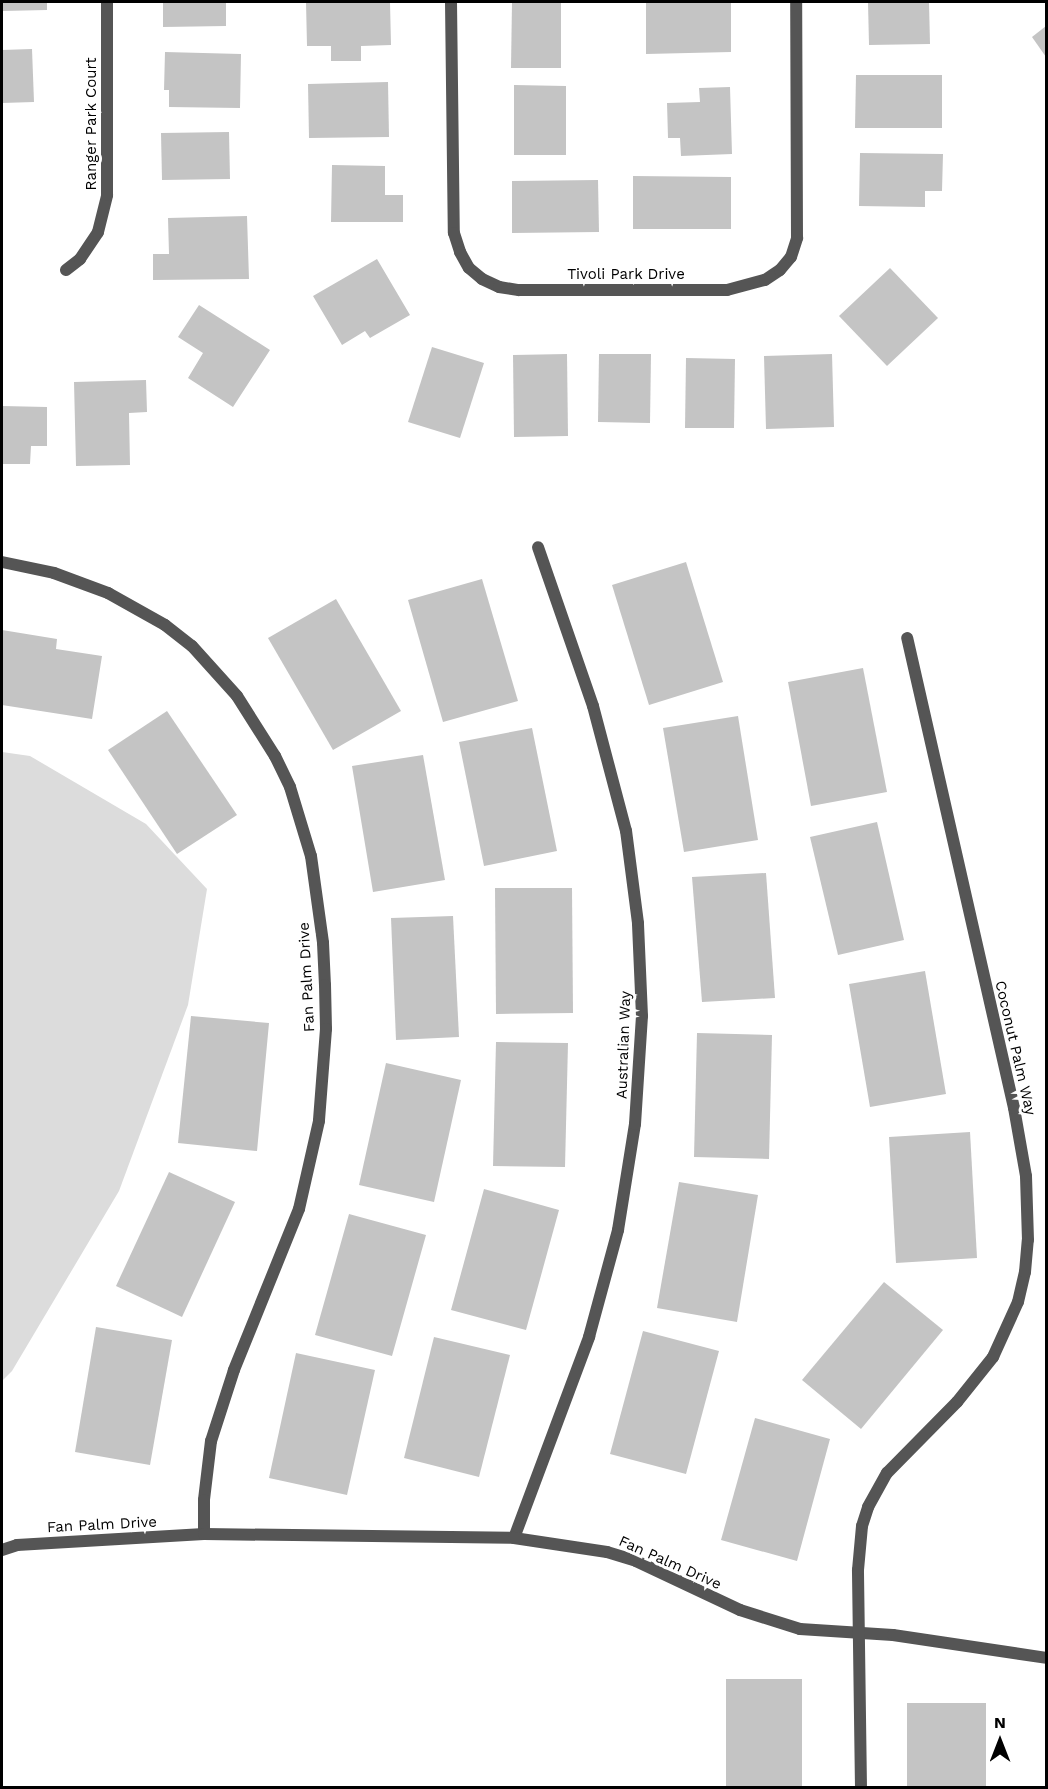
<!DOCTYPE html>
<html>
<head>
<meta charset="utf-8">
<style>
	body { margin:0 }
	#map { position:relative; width:1048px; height:1789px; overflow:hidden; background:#fff; font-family:"Work Sans",sans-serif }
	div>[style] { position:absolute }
	.green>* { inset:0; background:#dcdcdc }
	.building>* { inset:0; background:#c4c4c4 }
	.minor>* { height:12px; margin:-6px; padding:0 6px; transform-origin:6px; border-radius:6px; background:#555 }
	span { translate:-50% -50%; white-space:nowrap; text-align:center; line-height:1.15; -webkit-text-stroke:6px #fff; paint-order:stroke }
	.street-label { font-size:15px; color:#000 }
	.frame { position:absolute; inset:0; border:3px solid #000; pointer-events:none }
	.north { position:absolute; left:970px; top:1711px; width:60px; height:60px; -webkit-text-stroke:4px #fff; paint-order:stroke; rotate:0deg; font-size:16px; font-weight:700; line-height:24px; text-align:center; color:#000 }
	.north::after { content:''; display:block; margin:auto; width:21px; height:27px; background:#000; clip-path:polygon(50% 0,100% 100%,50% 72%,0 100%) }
</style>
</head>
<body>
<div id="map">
	<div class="green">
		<i style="clip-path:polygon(2px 752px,30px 756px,146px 824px,207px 889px,188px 1005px,119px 1191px,12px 1371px,2px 1381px)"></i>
	</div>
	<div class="building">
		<i style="clip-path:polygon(2px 2px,47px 2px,47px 10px,2px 11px)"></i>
		<i style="clip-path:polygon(163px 2px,226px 2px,226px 26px,163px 27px)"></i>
		<i style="clip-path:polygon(306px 2px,390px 2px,391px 45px,361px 46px,361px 61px,331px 61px,331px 46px,307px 46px)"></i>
		<i style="clip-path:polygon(512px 2px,561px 2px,561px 68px,511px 68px)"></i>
		<i style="clip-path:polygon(646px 2px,731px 2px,731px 52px,646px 54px)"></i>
		<i style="clip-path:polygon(868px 2px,929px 2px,930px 44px,869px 45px)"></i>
		<i style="clip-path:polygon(1046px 26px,1046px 57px,1032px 37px)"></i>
		<i style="clip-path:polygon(32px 49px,34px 102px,2px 103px,2px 50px)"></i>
		<i style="clip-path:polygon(165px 52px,241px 54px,240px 108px,169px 107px,169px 90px,164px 90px)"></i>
		<i style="clip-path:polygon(856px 75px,942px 75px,942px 128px,855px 128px)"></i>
		<i style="clip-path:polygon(388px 82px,389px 137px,309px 138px,308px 84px)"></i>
		<i style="clip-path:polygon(514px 85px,566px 86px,566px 155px,514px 155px)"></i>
		<i style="clip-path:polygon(730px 87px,732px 154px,681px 156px,680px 138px,668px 138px,667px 103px,700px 102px,699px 88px)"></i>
		<i style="clip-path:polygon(229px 132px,230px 179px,162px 180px,161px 133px)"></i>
		<i style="clip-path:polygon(860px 153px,943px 154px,942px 191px,925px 191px,925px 207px,859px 206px)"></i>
		<i style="clip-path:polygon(332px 165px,385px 166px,385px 195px,403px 195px,403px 222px,331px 222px)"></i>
		<i style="clip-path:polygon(633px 176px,731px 177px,731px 229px,633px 229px)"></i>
		<i style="clip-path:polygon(598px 180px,599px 232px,512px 233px,512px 181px)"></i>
		<i style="clip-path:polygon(247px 216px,249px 279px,153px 280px,153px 254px,169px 254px,168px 218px)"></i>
		<i style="clip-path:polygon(377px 259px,410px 315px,370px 338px,365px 331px,342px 345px,313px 296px)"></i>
		<i style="clip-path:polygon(890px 268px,938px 318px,887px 366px,839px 316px)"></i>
		<i style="clip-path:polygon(199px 305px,270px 350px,233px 407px,188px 378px,203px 353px,178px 337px)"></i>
		<i style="clip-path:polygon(432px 347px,484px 363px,460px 438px,408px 422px)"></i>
		<i style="clip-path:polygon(567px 354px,568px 436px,514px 437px,513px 355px)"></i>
		<i style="clip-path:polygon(599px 354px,651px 354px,650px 423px,598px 422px)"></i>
		<i style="clip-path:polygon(832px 354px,834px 427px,766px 429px,764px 356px)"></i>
		<i style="clip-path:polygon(686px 358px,735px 359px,734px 428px,685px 428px)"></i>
		<i style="clip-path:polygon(146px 380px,147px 412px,129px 413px,130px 465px,76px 466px,74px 382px)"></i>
		<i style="clip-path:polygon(2px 406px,47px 407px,47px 446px,31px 446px,30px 464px,2px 464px)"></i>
		<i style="clip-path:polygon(686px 562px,723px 682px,649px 705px,612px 585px)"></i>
		<i style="clip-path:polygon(482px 579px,518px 701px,443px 722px,408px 600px)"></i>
		<i style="clip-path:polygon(336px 599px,401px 711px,333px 750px,268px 638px)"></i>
		<i style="clip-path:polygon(2px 630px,57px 639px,56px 649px,102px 656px,92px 719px,2px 705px)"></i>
		<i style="clip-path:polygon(863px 668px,887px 792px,811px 806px,788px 682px)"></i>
		<i style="clip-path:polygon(167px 711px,237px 815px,177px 854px,108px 750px)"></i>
		<i style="clip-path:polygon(738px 716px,758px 840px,684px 852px,663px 728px)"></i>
		<i style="clip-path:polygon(532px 728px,557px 851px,484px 866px,459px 742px)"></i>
		<i style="clip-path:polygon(423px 755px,445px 880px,373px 892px,352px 766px)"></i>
		<i style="clip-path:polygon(877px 822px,904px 940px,838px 955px,810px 837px)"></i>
		<i style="clip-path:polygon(766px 873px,775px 998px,702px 1002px,692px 877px)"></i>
		<i style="clip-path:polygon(495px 888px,572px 888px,573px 1013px,496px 1014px)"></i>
		<i style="clip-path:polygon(453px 916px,459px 1037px,396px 1040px,391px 918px)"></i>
		<i style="clip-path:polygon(925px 971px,946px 1094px,870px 1107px,849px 984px)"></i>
		<i style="clip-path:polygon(191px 1016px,269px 1023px,257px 1151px,178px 1143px)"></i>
		<i style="clip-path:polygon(697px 1033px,772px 1035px,769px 1159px,694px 1157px)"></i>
		<i style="clip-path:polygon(496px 1042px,568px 1043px,565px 1167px,493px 1166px)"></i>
		<i style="clip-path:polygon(386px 1063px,461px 1080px,434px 1202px,359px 1185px)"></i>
		<i style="clip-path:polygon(970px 1132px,977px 1258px,896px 1263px,889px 1137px)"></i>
		<i style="clip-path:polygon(169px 1172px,235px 1202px,182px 1317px,116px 1286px)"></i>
		<i style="clip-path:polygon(679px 1182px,758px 1195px,737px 1322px,657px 1308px)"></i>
		<i style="clip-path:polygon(484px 1189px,559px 1210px,526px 1330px,451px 1310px)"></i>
		<i style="clip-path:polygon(349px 1214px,426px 1235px,392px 1356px,315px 1335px)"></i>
		<i style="clip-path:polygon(884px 1282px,943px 1330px,861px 1429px,802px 1380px)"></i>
		<i style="clip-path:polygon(96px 1327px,172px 1340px,150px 1465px,75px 1452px)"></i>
		<i style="clip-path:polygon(643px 1331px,719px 1351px,686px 1474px,610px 1454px)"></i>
		<i style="clip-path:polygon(434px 1337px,510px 1355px,479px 1477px,404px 1458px)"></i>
		<i style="clip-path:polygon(296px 1353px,375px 1370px,347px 1495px,269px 1478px)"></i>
		<i style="clip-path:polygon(755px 1418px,830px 1439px,797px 1561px,721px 1540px)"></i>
		<i style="clip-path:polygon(726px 1679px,802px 1679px,802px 1788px,726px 1788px)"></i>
		<i style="clip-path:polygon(907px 1703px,986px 1703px,986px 1788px,907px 1788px)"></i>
	</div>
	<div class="minor">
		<i style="left:451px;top:2px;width:231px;rotate:89.3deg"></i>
		<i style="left:454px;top:233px;width:20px;rotate:72deg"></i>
		<i style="left:460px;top:252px;width:18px;rotate:61deg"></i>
		<i style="left:469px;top:268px;width:17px;rotate:40deg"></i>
		<i style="left:482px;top:279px;width:19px;rotate:25deg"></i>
		<i style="left:499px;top:287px;width:20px;rotate:9deg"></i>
		<i style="left:519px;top:290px;width:208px"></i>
		<i style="left:727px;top:290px;width:39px;rotate:-15deg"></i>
		<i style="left:765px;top:280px;width:18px;rotate:-34deg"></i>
		<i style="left:780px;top:270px;width:17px;rotate:-50deg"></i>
		<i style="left:791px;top:257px;width:20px;rotate:-72deg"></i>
		<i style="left:797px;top:238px;width:236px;rotate:-90.2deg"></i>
		<i style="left:66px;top:270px;width:18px;rotate:-38deg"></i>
		<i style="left:80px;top:259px;width:32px;rotate:-56deg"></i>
		<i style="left:98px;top:232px;width:38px;rotate:-76deg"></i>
		<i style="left:107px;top:195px;width:193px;rotate:-90deg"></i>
		<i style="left:2px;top:562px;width:53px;rotate:11.9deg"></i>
		<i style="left:54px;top:573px;width:58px;rotate:20.3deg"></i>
		<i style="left:108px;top:593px;width:65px;rotate:29.3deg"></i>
		<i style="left:165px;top:625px;width:34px;rotate:38deg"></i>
		<i style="left:192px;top:646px;width:67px;rotate:48deg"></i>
		<i style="left:237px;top:696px;width:71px;rotate:57.7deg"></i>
		<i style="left:275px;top:756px;width:34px;rotate:64deg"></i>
		<i style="left:290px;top:787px;width:72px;rotate:73.1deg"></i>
		<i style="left:311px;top:856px;width:88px;rotate:82.1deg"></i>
		<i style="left:323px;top:943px;width:42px;rotate:87.3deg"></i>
		<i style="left:325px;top:985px;width:44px;rotate:88.7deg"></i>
		<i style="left:326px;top:1029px;width:92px;rotate:94.4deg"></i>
		<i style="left:319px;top:1121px;width:90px;rotate:102.8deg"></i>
		<i style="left:299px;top:1209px;width:174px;rotate:112deg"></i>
		<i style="left:234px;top:1370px;width:75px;rotate:107.9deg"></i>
		<i style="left:211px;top:1441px;width:59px;rotate:96.8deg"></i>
		<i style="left:204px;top:1500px;width:34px;rotate:90deg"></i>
		<i style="left:514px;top:1538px;width:215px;rotate:-69.5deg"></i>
		<i style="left:589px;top:1337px;width:111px;rotate:-74.8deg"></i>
		<i style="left:618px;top:1230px;width:107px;rotate:-80.9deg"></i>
		<i style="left:635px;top:1124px;width:108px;rotate:-86.3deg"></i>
		<i style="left:642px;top:1016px;width:93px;rotate:-92.5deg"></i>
		<i style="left:638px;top:923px;width:93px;rotate:-97.4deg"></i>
		<i style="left:626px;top:831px;width:129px;rotate:-104.8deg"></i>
		<i style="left:593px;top:706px;width:168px;rotate:-109.1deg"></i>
		<i style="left:2px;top:1550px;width:16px;rotate:-18deg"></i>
		<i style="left:17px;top:1545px;width:187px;rotate:-3.4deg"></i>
		<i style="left:204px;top:1534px;width:310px;rotate:0.7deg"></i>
		<i style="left:514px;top:1538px;width:94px;rotate:8.6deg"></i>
		<i style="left:607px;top:1552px;width:30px;rotate:17deg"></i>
		<i style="left:636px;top:1561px;width:115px;rotate:25.2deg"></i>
		<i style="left:740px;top:1610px;width:63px;rotate:17.6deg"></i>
		<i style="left:800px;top:1629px;width:93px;rotate:3.7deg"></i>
		<i style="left:893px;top:1635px;width:155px;rotate:8.5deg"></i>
		<i style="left:861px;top:1788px;width:218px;rotate:-90.8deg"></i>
		<i style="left:858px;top:1570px;width:44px;rotate:-84.8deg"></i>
		<i style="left:862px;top:1526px;width:20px;rotate:-72deg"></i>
		<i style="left:868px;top:1507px;width:39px;rotate:-61deg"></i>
		<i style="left:887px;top:1473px;width:100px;rotate:-45.4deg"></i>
		<i style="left:957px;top:1402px;width:58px;rotate:-51.3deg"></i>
		<i style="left:993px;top:1357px;width:60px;rotate:-65.6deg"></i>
		<i style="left:1018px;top:1302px;width:31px;rotate:-77deg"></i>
		<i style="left:1025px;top:1272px;width:32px;rotate:-85deg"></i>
		<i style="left:1028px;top:1240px;width:64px;rotate:-91.8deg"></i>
		<i style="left:1026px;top:1176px;width:69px;rotate:-100deg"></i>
		<i style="left:1014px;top:1108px;width:482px;rotate:-102.8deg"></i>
	</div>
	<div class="street-label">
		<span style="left:92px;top:124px;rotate:-90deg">Ranger Park Court</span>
		<span style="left:626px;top:275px">Tivoli Park Drive</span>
		<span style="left:307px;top:977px;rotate:-93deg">Fan Palm Drive</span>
		<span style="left:624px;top:1045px;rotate:-88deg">Australian Way</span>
		<span style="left:1015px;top:1048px;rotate:77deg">Coconut Palm Way</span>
		<span style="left:102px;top:1525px;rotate:-3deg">Fan Palm Drive</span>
		<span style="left:670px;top:1563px;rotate:24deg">Fan Palm Drive</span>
	</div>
	<div class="frame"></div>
	<div class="north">N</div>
</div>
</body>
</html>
